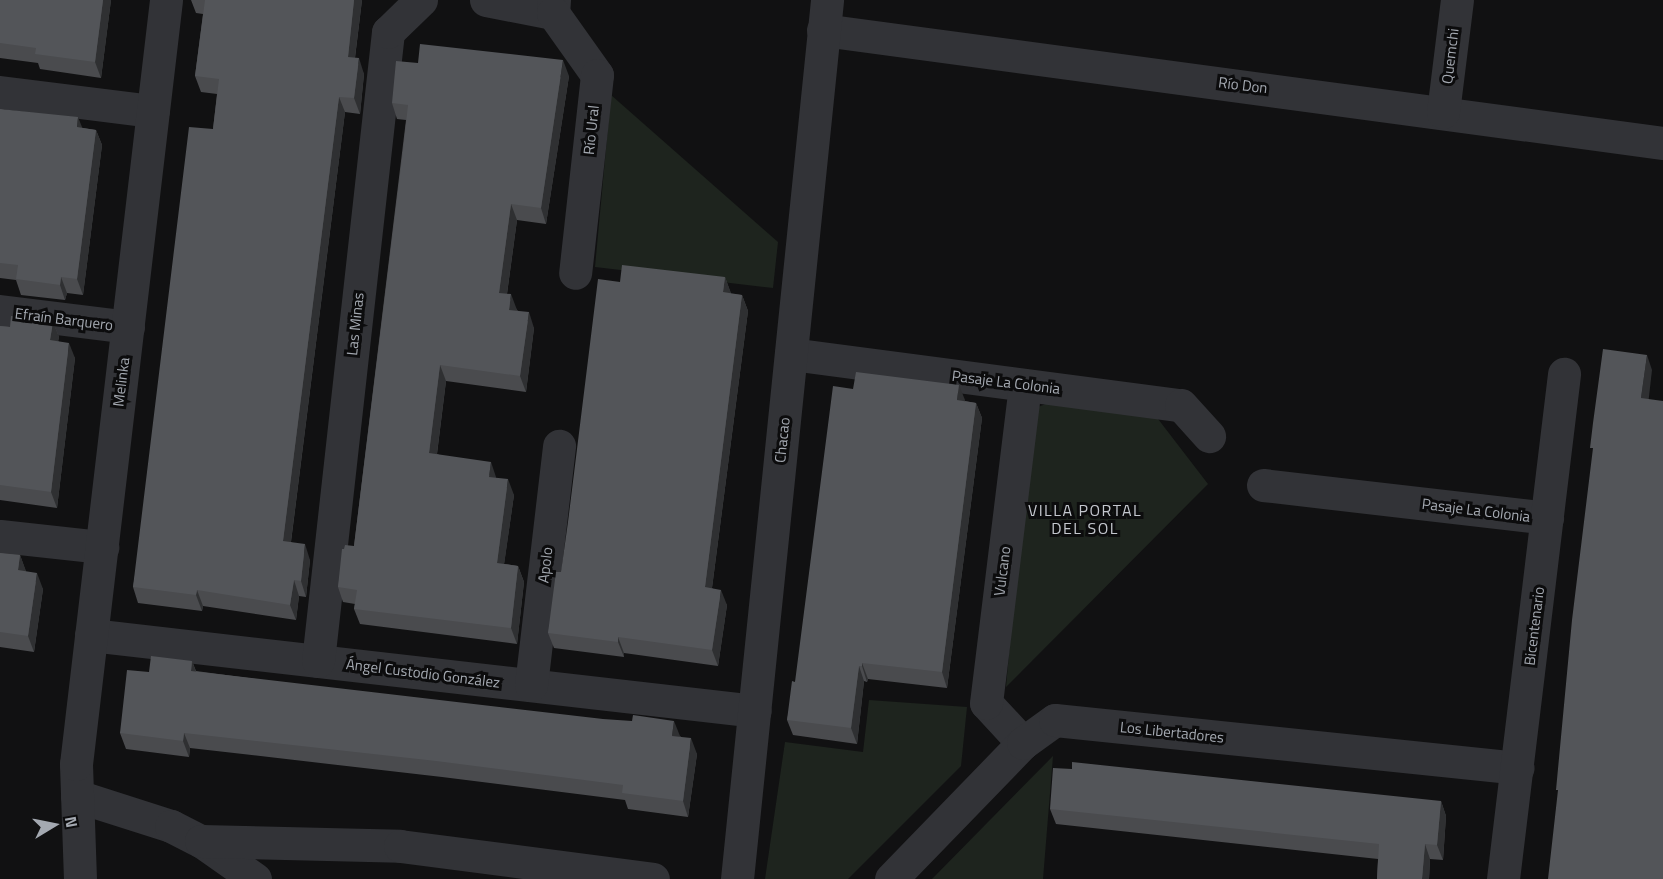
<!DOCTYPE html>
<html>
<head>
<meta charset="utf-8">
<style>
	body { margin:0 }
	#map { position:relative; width:1663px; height:879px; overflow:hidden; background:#111112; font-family:"Titillium Web",sans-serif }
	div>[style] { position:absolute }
	.green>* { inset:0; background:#1e241e }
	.minor>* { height:33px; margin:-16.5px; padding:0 16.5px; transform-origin:16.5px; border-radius:16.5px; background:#323337 }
	.wall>* { inset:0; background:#4a4b4e }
	.shaded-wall>* { inset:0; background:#2f3032 }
	.building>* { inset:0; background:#535559 }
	span { translate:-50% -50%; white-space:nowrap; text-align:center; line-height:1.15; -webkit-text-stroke:6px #0c0c0d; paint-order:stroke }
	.street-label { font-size:15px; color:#a4a9b1 }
	.neighbourhood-label { font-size:16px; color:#c4c7ce; letter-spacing:1.5px }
	.north { position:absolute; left:24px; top:795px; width:60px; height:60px; -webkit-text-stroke:4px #0c0c0d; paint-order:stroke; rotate:80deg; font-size:16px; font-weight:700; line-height:24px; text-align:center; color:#a4a9b1 }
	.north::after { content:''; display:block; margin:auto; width:21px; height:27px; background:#a4a9b1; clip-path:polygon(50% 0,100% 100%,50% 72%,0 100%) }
</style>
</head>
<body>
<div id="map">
	<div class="green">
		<i style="clip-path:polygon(611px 95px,778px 242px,773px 288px,595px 267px)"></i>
		<i style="clip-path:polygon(1054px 401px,1155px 415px,1208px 484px,1006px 687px,1028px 440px,1035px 408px)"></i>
		<i style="clip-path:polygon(869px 700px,967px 707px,961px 766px,848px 879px,765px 879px,785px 742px,863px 752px)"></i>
		<i style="clip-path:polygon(1053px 756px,1043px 879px,932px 879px)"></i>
	</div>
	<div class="minor">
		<i style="left:486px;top:0;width:68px;rotate:11deg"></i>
		<i style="left:554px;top:0;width:13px;rotate:94deg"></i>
		<i style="left:553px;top:13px;width:76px;rotate:54.6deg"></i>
		<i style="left:597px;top:75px;width:199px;rotate:96.3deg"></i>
		<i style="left:823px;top:30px;width:848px;rotate:7.66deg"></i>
		<i style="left:0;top:92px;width:154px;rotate:7.1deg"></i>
		<i style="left:1443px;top:112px;width:113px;rotate:-82.9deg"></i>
		<i style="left:0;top:311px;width:129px;rotate:7.1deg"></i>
		<i style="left:791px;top:354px;width:393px;rotate:7.5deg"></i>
		<i style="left:1181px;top:405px;width:42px;rotate:47.9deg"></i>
		<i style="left:1263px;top:485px;width:286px;rotate:6.6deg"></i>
		<i style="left:0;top:536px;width:103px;rotate:6.2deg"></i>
		<i style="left:91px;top:635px;width:668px;rotate:6.53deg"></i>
		<i style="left:318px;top:661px;width:633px;rotate:-83.65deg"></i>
		<i style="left:388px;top:32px;width:46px;rotate:-44.1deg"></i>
		<i style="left:531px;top:685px;width:241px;rotate:-83.3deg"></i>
		<i style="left:1023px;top:743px;width:54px;rotate:-132.8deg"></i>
		<i style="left:986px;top:703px;width:320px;rotate:-83deg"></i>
		<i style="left:77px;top:796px;width:99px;rotate:17.7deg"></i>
		<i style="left:171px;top:826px;width:34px;rotate:27deg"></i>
		<i style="left:201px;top:841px;width:66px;rotate:35.1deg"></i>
		<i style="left:201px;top:841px;width:199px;rotate:1.4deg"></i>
		<i style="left:400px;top:846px;width:255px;rotate:7.4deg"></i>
		<i style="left:80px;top:879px;width:115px;rotate:-92deg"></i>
		<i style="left:76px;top:764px;width:769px;rotate:-83.28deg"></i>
		<i style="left:737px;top:879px;width:884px;rotate:-84.15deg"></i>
		<i style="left:891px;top:879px;width:190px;rotate:-45.9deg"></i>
		<i style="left:1023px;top:743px;width:39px;rotate:-36deg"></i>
		<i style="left:1055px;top:720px;width:465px;rotate:5.9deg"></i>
		<i style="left:1503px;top:879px;width:509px;rotate:-83.11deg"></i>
	</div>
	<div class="wall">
		<i style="clip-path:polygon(0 0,111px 0,101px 78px,40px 69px,38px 63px,0 58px)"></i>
		<i style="clip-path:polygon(191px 0,362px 0,355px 58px,364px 74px,360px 114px,345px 112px,291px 542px,310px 560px,306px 597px,299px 596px,296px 620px,203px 606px,202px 611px,138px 603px,133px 587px,213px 129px,217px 94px,201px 92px,195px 76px,203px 14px,196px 13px)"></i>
		<i style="clip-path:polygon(569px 76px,546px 224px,517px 220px,507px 294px,517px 310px,534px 328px,526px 392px,446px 381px,437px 454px,496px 478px,514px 495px,504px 564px,518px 566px,524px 582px,517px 644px,360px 624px,354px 609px,355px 604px,343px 602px,338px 587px,344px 549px,354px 546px,406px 120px,397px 119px,392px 103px)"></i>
		<i style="clip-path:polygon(0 109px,82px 128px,96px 130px,102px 145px,83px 295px,67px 293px,65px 300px,21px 295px,16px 280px,0 278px)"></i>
		<i style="clip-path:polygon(725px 277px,731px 294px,742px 295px,748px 311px,712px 588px,727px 605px,718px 666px,624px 653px,624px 657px,554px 648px,548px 633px,561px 572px)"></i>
		<i style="clip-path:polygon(53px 322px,59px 337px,58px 341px,75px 358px,57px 508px,0 500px,0 326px,10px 327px)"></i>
		<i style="clip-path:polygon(965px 401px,976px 403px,982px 418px,947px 688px,868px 679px,867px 682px,864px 681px,857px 744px,793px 735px,787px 720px,795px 682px)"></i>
		<i style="clip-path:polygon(0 553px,20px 555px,26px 572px,43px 589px,34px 652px,0 647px)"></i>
		<i style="clip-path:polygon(192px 661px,196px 671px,680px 736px,697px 754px,688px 817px,628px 809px,625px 800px,442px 777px,190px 748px,189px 757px,126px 749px,120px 733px,149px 672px)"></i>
		<i style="clip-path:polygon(1441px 801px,1446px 816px,1443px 860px,1430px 859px,1429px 879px,1377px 879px,1378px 859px,1056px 824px,1050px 809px)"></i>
	</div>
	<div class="shaded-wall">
		<i style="clip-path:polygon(103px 0,111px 0,101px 78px,95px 62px)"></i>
		<i style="clip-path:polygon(354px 0,362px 0,353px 73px,348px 57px)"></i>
		<i style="clip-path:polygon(359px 58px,364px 74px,360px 114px,354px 98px)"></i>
		<i style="clip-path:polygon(563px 60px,569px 76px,546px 224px,541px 208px)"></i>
		<i style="clip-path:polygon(339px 97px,345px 112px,289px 557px,283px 541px)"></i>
		<i style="clip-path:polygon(78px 117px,84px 132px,77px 127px)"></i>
		<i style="clip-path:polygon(96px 130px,102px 145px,83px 295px,77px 279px)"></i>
		<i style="clip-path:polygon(511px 204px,517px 220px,505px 308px,499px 293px)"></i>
		<i style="clip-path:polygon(61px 277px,67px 293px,65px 300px,60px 285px)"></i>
		<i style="clip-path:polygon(725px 277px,731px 293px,729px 308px,723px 292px)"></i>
		<i style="clip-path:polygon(511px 294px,517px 310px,515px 325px,509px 310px)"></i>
		<i style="clip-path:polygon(742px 295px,748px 311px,710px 603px,705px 587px)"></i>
		<i style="clip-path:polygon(529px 312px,534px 328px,526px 392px,520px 376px)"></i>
		<i style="clip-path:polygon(53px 322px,59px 337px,56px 355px,50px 340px)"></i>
		<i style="clip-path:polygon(69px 343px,75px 358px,57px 508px,51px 492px)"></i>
		<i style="clip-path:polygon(1647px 355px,1652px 370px,1647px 414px,1641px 398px)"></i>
		<i style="clip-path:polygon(440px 365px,446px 381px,435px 469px,429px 453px)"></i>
		<i style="clip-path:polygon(959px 385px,965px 400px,963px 416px,957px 400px)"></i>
		<i style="clip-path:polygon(976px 403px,982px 418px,947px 688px,942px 672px)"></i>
		<i style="clip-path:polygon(491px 462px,496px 477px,494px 493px,489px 477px)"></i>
		<i style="clip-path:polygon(508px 479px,514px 495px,502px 579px,497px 563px)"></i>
		<i style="clip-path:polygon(305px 544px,310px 560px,306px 597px,301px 581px)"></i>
		<i style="clip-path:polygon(20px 555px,26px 571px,24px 586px,18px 570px)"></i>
		<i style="clip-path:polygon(518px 566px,524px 582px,517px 644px,511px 628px)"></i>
		<i style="clip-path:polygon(37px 573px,43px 589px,34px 652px,28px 636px)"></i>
		<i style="clip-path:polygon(294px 580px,299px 596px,296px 620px,290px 605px)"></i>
		<i style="clip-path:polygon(197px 590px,203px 606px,202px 611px,196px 595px)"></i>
		<i style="clip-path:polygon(721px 590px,727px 605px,718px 666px,712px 650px)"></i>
		<i style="clip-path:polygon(618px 637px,624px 653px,624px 657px,618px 642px)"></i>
		<i style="clip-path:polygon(192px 661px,198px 677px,191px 671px)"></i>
		<i style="clip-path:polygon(862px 663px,868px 679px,867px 682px,862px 666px)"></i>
		<i style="clip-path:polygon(859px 666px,864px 681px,857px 744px,851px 728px)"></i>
		<i style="clip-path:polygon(674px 721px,680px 736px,677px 752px,672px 736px)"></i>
		<i style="clip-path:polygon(184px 733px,190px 748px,189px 757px,183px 741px)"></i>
		<i style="clip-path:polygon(691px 738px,697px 754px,688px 817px,683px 801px)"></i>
		<i style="clip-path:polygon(1441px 801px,1446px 816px,1443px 860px,1437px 845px)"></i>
		<i style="clip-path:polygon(1425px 844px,1430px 859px,1429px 879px,1422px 879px)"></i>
	</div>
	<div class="building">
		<i style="clip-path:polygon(0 0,103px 0,95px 62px,35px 54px,36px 48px,0 43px)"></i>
		<i style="clip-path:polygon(205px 0,354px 0,348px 57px,359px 58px,354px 98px,339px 97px,283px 541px,305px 544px,301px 581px,294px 580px,290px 605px,197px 590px,196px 595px,133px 587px,189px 127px,213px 129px,219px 79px,195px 76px)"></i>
		<i style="clip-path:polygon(420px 44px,563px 60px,541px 208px,511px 204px,499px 293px,511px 294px,509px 310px,529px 312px,520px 376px,440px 365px,429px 453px,491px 462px,489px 477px,508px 479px,497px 563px,518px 566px,511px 628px,354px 609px,357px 590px,338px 587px,342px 549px,344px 549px,345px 545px,354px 546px,403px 150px,408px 105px,392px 103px,396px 61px,418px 63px)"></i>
		<i style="clip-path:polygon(0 109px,78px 117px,77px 127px,96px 130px,77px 279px,61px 277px,60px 285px,16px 279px,18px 265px,0 263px)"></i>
		<i style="clip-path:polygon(622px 265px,725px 277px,723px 292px,742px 295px,705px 587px,721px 590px,712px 650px,618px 637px,618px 642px,548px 633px,556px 572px,561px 572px,568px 522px,598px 279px,620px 282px)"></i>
		<i style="clip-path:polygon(11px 316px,53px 322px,50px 340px,69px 343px,51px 492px,0 485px,0 326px,10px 327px)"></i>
		<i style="clip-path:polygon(1603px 349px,1647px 355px,1641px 398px,1663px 401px,1663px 879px,1548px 879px,1558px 790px,1556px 790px,1572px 620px,1593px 448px,1590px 448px,1593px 423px)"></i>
		<i style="clip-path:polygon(856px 372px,959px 385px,957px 400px,976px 403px,942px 672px,862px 663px,862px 666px,859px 666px,851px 728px,787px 720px,792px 681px,795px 682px,833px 386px,853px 389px)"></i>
		<i style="clip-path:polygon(0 553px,20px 555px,18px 570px,37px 573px,28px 636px,0 632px)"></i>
		<i style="clip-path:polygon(151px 656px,192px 661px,191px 671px,603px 719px,632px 721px,633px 715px,674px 721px,672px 736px,691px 738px,683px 801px,622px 793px,623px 785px,436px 761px,184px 733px,183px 741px,120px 733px,127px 670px,149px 672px)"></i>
		<i style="clip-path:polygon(1072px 762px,1441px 801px,1437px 845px,1425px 844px,1422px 879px,1377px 879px,1379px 844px,1050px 809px,1053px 768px,1072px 769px)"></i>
	</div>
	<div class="street-label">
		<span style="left:1450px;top:56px;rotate:-83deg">Quemchi</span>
		<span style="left:1243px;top:85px;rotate:7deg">Río Don</span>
		<span style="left:591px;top:130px;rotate:-84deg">Río Ural</span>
		<span style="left:64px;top:319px;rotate:7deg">Efraín Barquero</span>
		<span style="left:355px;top:324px;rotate:-84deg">Las Minas</span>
		<span style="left:121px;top:382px;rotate:-83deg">Melinka</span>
		<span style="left:1006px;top:382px;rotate:7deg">Pasaje La Colonia</span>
		<span style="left:782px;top:440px;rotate:-84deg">Chacao</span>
		<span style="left:1476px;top:510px;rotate:7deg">Pasaje La Colonia</span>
		<span style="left:545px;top:565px;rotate:-83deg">Apolo</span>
		<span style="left:1002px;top:571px;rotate:-83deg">Vulcano</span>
		<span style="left:1534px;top:626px;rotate:-83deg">Bicentenario</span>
		<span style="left:423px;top:673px;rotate:7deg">Ángel Custodio González</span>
		<span style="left:1172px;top:732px;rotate:6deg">Los Libertadores</span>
	</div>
	<div class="neighbourhood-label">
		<span style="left:1085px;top:519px">VILLA PORTAL<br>DEL SOL</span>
	</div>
	<div class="north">N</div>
</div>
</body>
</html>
